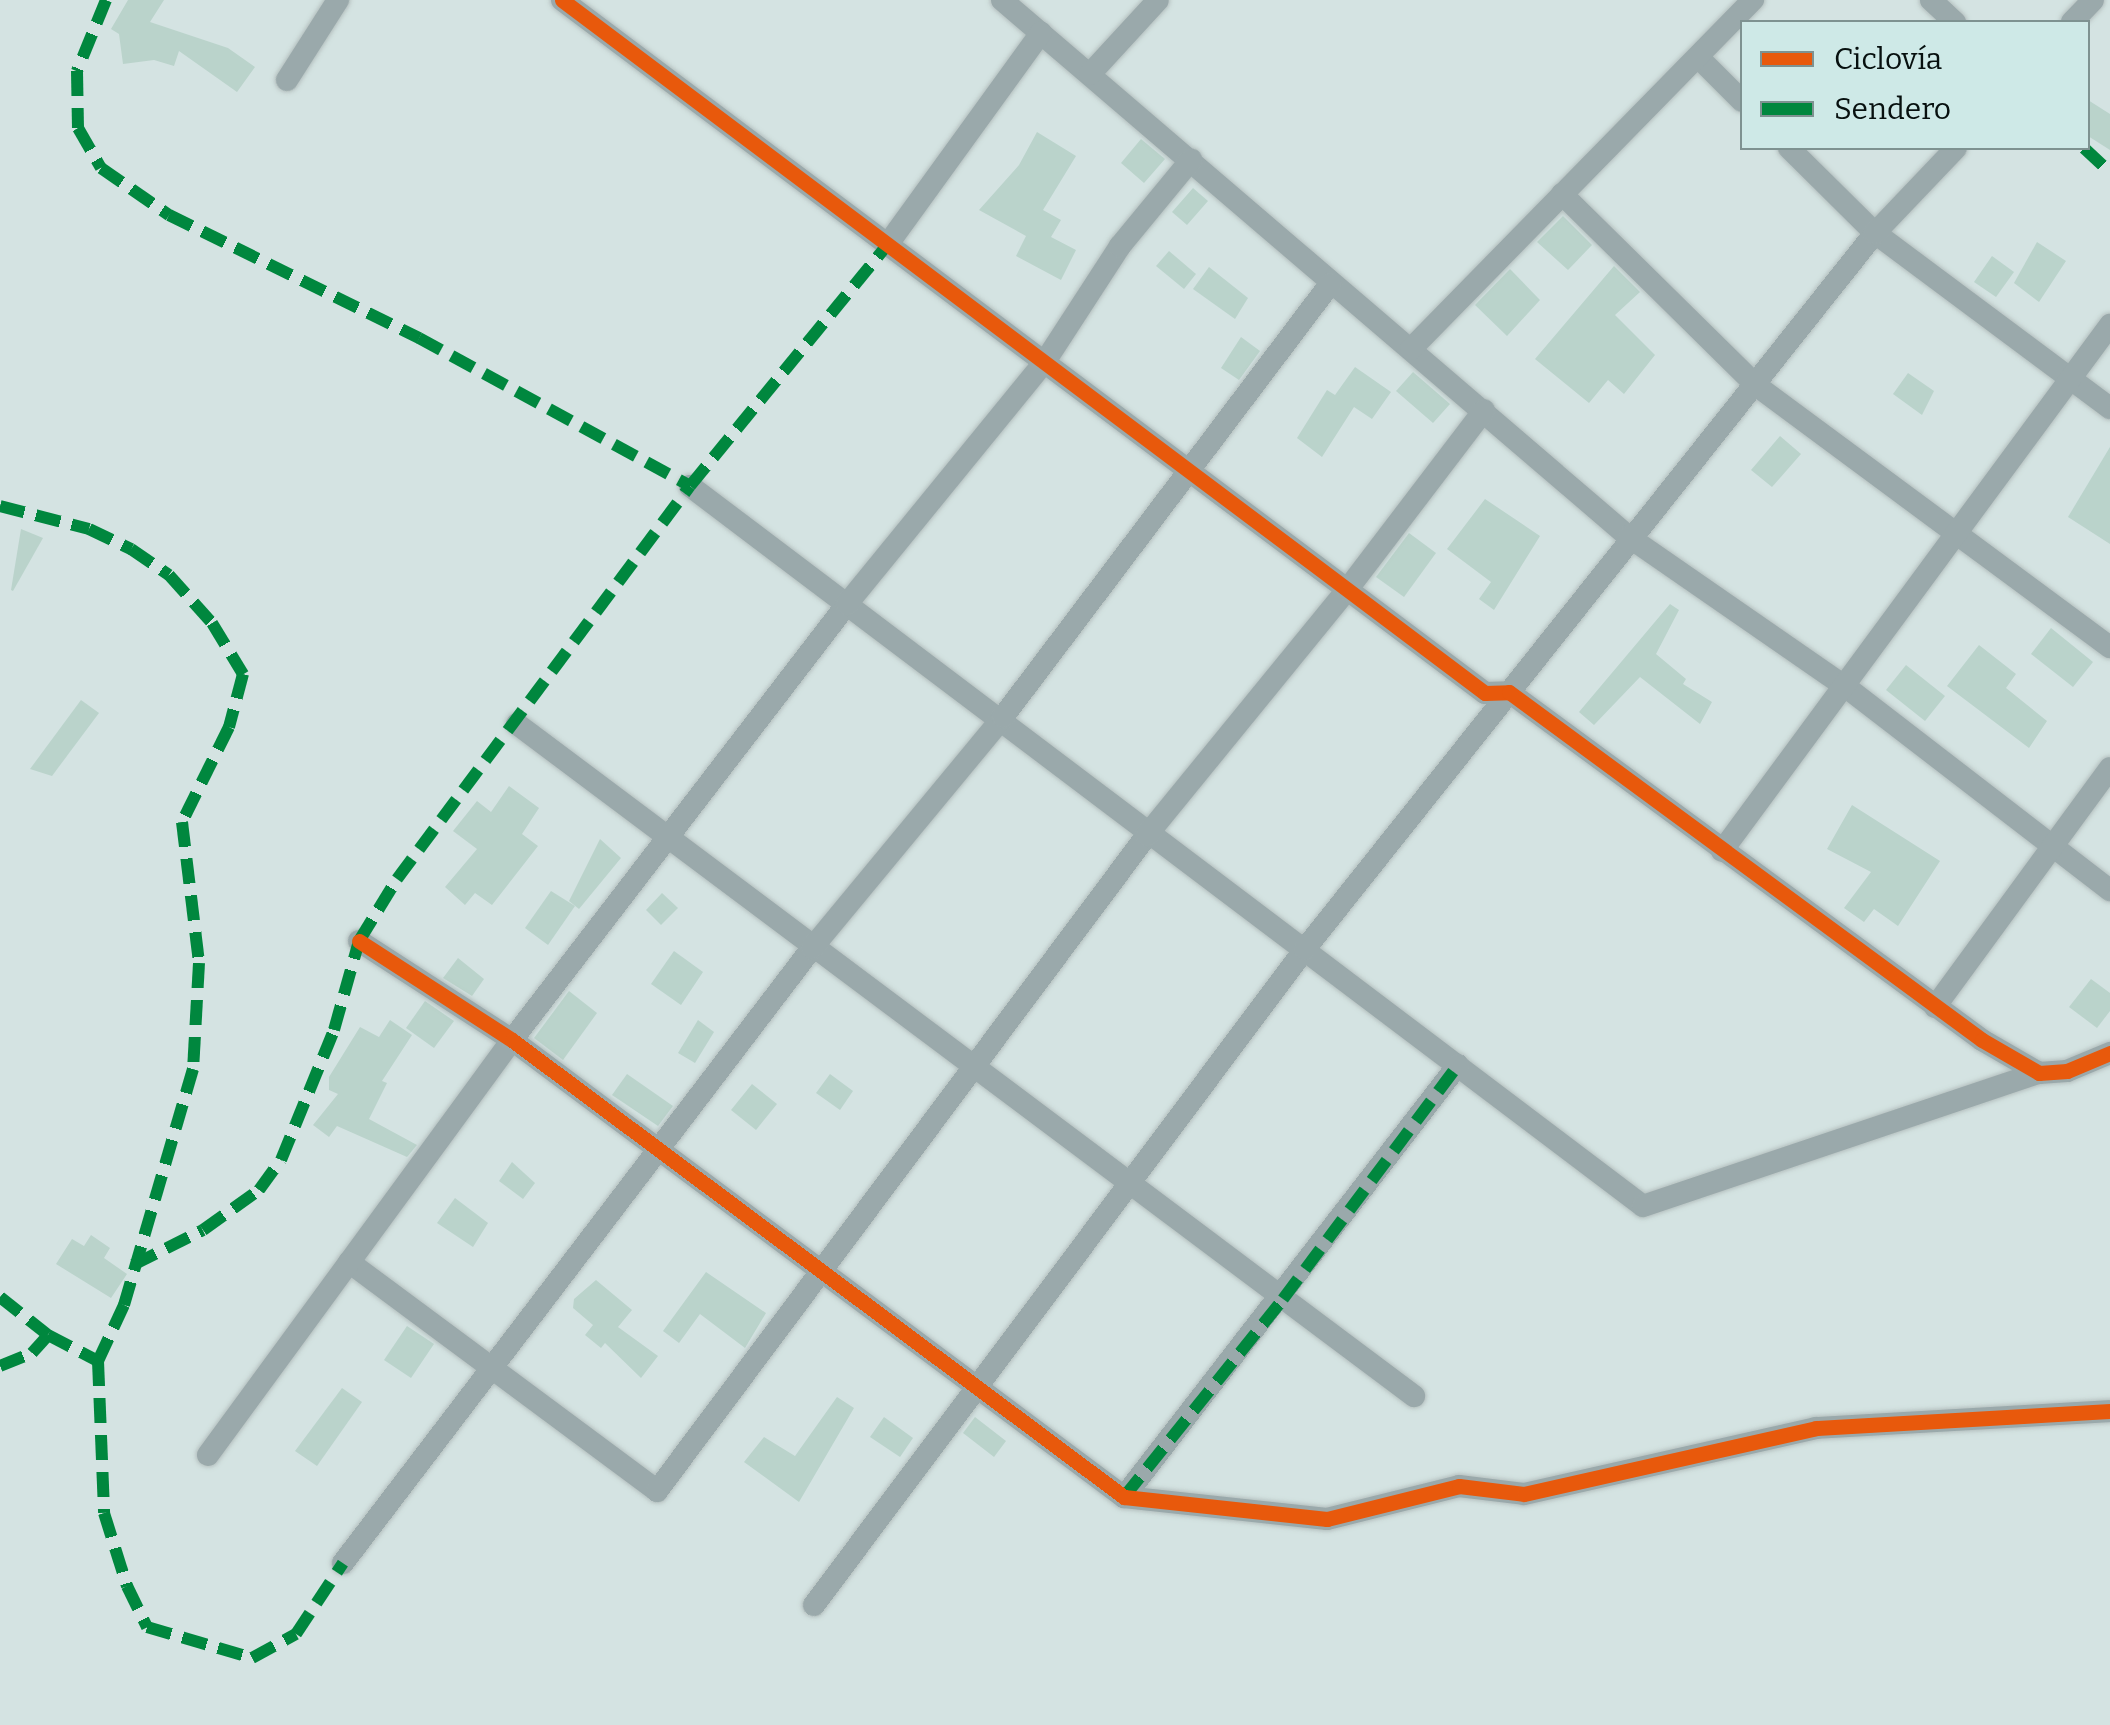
<!DOCTYPE html>
<html>
<head>
<meta charset="utf-8">
<style>
	body { margin:0 }
	#map { position:relative; width:2110px; height:1725px; overflow:hidden; background:#d4e3e2; font-family:Bitter,serif }
	div>[style] { position:absolute }
	.building>* { inset:0; background:#bad3cb }
	.roads { filter:drop-shadow(0 0 2px #b5c0bf) drop-shadow(0 0 2px #b5c0bf) }
	.street>* { height:22px; margin:-11px; padding:0 11px; transform-origin:11px; border-radius:11px; background:#9aa9ab }
	.quiet>* { height:12px; margin-top:-6px; transform-origin:0; background:repeating-linear-gradient(90deg,#00873e 0 25px,transparent 0 37px) }
	.cycleway>* { height:15px; margin:-7.5px; padding:0 7.5px; transform-origin:7.5px; border-radius:7.5px; background:#e8590c }
	span { translate:-50% -50%; white-space:nowrap; text-align:center; line-height:1.15; -webkit-text-stroke:8px #cee9e7; paint-order:stroke }
	.legend { position:absolute; left:1740px; top:20px; width:350px; height:130px; box-sizing:border-box; background:#cee9e7; border:2px solid #7e9291; margin:0; padding:12px 18px; list-style:none; font-size:30px; color:#07100f }
	.legend li { display:flex; align-items:center; gap:20px; height:50px }
	.legend b { width:50px; border:2px solid #7e9291 }
</style>
</head>
<body>
<div id="map">
	<div class="building">
		<i style="clip-path:polygon(128px 0,164px 0,150px 22px,228px 48px,255px 67px,237px 92px,179px 51px,174px 66px,154px 60px,123px 64px,119px 34px,111px 29px)"></i>
		<i style="clip-path:polygon(2088px 100px,2110px 114px,2110px 150px,2088px 136px)"></i>
		<i style="clip-path:polygon(1037px 132px,1076px 156px,1043px 210px,1061px 220px,1051px 237px,1076px 250px,1061px 280px,1016px 256px,1026px 236px,979px 210px,1019px 165px)"></i>
		<i style="clip-path:polygon(1141px 139px,1165px 159px,1144px 183px,1121px 163px)"></i>
		<i style="clip-path:polygon(1193px 188px,1208px 201px,1187px 225px,1172px 212px)"></i>
		<i style="clip-path:polygon(1563px 216px,1592px 245px,1568px 270px,1537px 242px)"></i>
		<i style="clip-path:polygon(2037px 242px,2066px 261px,2039px 302px,2014px 283px)"></i>
		<i style="clip-path:polygon(1169px 251px,1196px 274px,1184px 289px,1156px 266px)"></i>
		<i style="clip-path:polygon(1992px 256px,2014px 272px,1996px 297px,1974px 282px)"></i>
		<i style="clip-path:polygon(1614px 266px,1640px 292px,1615px 315px,1655px 355px,1624px 394px,1608px 380px,1589px 403px,1535px 359px)"></i>
		<i style="clip-path:polygon(1209px 267px,1248px 298px,1235px 319px,1193px 289px)"></i>
		<i style="clip-path:polygon(1510px 269px,1540px 300px,1507px 336px,1475px 305px)"></i>
		<i style="clip-path:polygon(1241px 337px,1260px 351px,1239px 380px,1221px 368px)"></i>
		<i style="clip-path:polygon(1355px 367px,1391px 392px,1372px 419px,1354px 407px,1322px 457px,1297px 438px,1327px 390px,1335px 395px)"></i>
		<i style="clip-path:polygon(1413px 372px,1450px 404px,1433px 423px,1396px 391px)"></i>
		<i style="clip-path:polygon(1908px 373px,1934px 391px,1922px 415px,1893px 394px)"></i>
		<i style="clip-path:polygon(1780px 436px,1801px 454px,1772px 487px,1751px 470px)"></i>
		<i style="clip-path:polygon(2110px 447px,2110px 544px,2068px 517px)"></i>
		<i style="clip-path:polygon(1485px 499px,1540px 536px,1494px 610px,1479px 599px,1491px 582px,1447px 549px)"></i>
		<i style="clip-path:polygon(21px 529px,43px 538px,13px 591px,11px 590px)"></i>
		<i style="clip-path:polygon(1409px 533px,1436px 553px,1404px 597px,1376px 577px)"></i>
		<i style="clip-path:polygon(1670px 604px,1679px 610px,1656px 654px,1686px 679px,1683px 684px,1712px 702px,1700px 724px,1640px 677px,1594px 725px,1579px 712px)"></i>
		<i style="clip-path:polygon(2051px 628px,2093px 662px,2073px 687px,2031px 654px)"></i>
		<i style="clip-path:polygon(1979px 645px,2016px 674px,2006px 688px,2047px 721px,2029px 748px,1947px 686px)"></i>
		<i style="clip-path:polygon(1906px 665px,1945px 696px,1925px 721px,1886px 690px)"></i>
		<i style="clip-path:polygon(81px 700px,99px 713px,52px 776px,30px 769px)"></i>
		<i style="clip-path:polygon(509px 786px,539px 808px,522px 834px,538px 846px,492px 905px,475px 893px,465px 905px,445px 887px,477px 849px,453px 831px,477px 801px,491px 812px)"></i>
		<i style="clip-path:polygon(1852px 805px,1940px 861px,1898px 926px,1874px 909px,1864px 922px,1844px 908px,1871px 872px,1827px 849px)"></i>
		<i style="clip-path:polygon(600px 839px,621px 858px,579px 909px,569px 901px)"></i>
		<i style="clip-path:polygon(551px 891px,575px 906px,548px 945px,525px 928px)"></i>
		<i style="clip-path:polygon(662px 893px,678px 908px,661px 925px,646px 910px)"></i>
		<i style="clip-path:polygon(674px 951px,703px 972px,681px 1005px,651px 984px)"></i>
		<i style="clip-path:polygon(458px 958px,484px 979px,472px 996px,443px 978px)"></i>
		<i style="clip-path:polygon(2091px 979px,2110px 993px,2110px 1011px,2097px 1028px,2069px 1007px)"></i>
		<i style="clip-path:polygon(569px 991px,597px 1013px,563px 1060px,534px 1038px)"></i>
		<i style="clip-path:polygon(425px 1001px,454px 1021px,434px 1048px,406px 1028px)"></i>
		<i style="clip-path:polygon(390px 1020px,412px 1035px,382px 1081px,387px 1083px,369px 1119px,417px 1145px,407px 1157px,337px 1126px,329px 1137px,313px 1125px,338px 1094px,329px 1090px,329px 1077px,360px 1027px,379px 1037px)"></i>
		<i style="clip-path:polygon(698px 1020px,714px 1032px,695px 1063px,678px 1053px)"></i>
		<i style="clip-path:polygon(627px 1074px,673px 1106px,658px 1126px,612px 1095px)"></i>
		<i style="clip-path:polygon(830px 1074px,853px 1091px,840px 1110px,816px 1093px)"></i>
		<i style="clip-path:polygon(752px 1084px,777px 1104px,756px 1130px,731px 1110px)"></i>
		<i style="clip-path:polygon(512px 1162px,535px 1183px,523px 1199px,499px 1181px)"></i>
		<i style="clip-path:polygon(455px 1198px,488px 1223px,473px 1247px,437px 1223px)"></i>
		<i style="clip-path:polygon(91px 1235px,110px 1248px,104px 1258px,127px 1274px,111px 1298px,56px 1264px,72px 1239px,84px 1246px)"></i>
		<i style="clip-path:polygon(706px 1272px,766px 1313px,745px 1348px,700px 1314px,679px 1343px,663px 1331px)"></i>
		<i style="clip-path:polygon(596px 1280px,632px 1310px,618px 1327px,658px 1356px,641px 1378px,605px 1343px,601px 1348px,585px 1335px,593px 1325px,573px 1308px,574px 1299px)"></i>
		<i style="clip-path:polygon(407px 1326px,434px 1344px,411px 1378px,384px 1360px)"></i>
		<i style="clip-path:polygon(342px 1388px,362px 1402px,317px 1466px,295px 1451px)"></i>
		<i style="clip-path:polygon(837px 1397px,854px 1408px,799px 1502px,744px 1462px,764px 1437px,795px 1456px)"></i>
		<i style="clip-path:polygon(884px 1417px,913px 1438px,900px 1457px,870px 1437px)"></i>
		<i style="clip-path:polygon(975px 1417px,1006px 1441px,994px 1457px,963px 1433px)"></i>
	</div>
	<div class="roads">
		<div class="street">
			<i style="left:562px;top:0;width:1154px;rotate:36.9deg"></i>
			<i style="left:1485px;top:693px;width:24px;rotate:-2deg"></i>
			<i style="left:1509px;top:692px;width:587px;rotate:36.34deg"></i>
			<i style="left:1982px;top:1040px;width:66px;rotate:30.1deg"></i>
			<i style="left:2039px;top:1073px;width:28px;rotate:-4deg"></i>
			<i style="left:2067px;top:1071px;width:47px;rotate:-22.7deg"></i>
			<i style="left:1002px;top:0;width:826px;rotate:40.58deg"></i>
			<i style="left:1629px;top:537px;width:264px;rotate:34.7deg"></i>
			<i style="left:1846px;top:687px;width:333px;rotate:37.6deg"></i>
			<i style="left:1931px;top:0;width:33px;rotate:43deg"></i>
			<i style="left:2072px;top:22px;width:30px;rotate:-46deg"></i>
			<i style="left:1700px;top:59px;width:59px;rotate:45deg"></i>
			<i style="left:1090px;top:74px;width:100px;rotate:-47.4deg"></i>
			<i style="left:287px;top:80px;width:95px;rotate:-57.5deg"></i>
			<i style="left:1789px;top:148px;width:121px;rotate:44.7deg"></i>
			<i style="left:1875px;top:233px;width:293px;rotate:36.7deg"></i>
			<i style="left:1562px;top:194px;width:274px;rotate:44.6deg"></i>
			<i style="left:1757px;top:386px;width:439px;rotate:36.5deg"></i>
			<i style="left:888px;top:244px;width:261px;rotate:-54.1deg"></i>
			<i style="left:1411px;top:349px;width:489px;rotate:-45.6deg"></i>
			<i style="left:690px;top:486px;width:1194px;rotate:37.07deg"></i>
			<i style="left:1643px;top:1206px;width:418px;rotate:-18.6deg"></i>
			<i style="left:517px;top:724px;width:1121px;rotate:36.84deg"></i>
			<i style="left:1722px;top:851px;width:654px;rotate:-53.59deg"></i>
			<i style="left:359px;top:941px;width:182px;rotate:32.9deg"></i>
			<i style="left:512px;top:1040px;width:764px;rotate:36.75deg"></i>
			<i style="left:1124px;top:1497px;width:204px;rotate:6.2deg"></i>
			<i style="left:1327px;top:1519px;width:136px;rotate:-14deg"></i>
			<i style="left:1459px;top:1486px;width:65px;rotate:7deg"></i>
			<i style="left:1524px;top:1494px;width:299px;rotate:-12.7deg"></i>
			<i style="left:1816px;top:1428px;width:294px;rotate:-3.3deg"></i>
			<i style="left:1935px;top:1007px;width:296px;rotate:-53.8deg"></i>
			<i style="left:349px;top:1262px;width:384px;rotate:36.6deg"></i>
			<i style="left:657px;top:1491px;width:819px;rotate:-53.24deg"></i>
			<i style="left:1147px;top:835px;width:316px;rotate:-50.8deg"></i>
			<i style="left:1347px;top:590px;width:226px;rotate:-52.7deg"></i>
			<i style="left:208px;top:1455px;width:514px;rotate:-53.78deg"></i>
			<i style="left:512px;top:1040px;width:550px;rotate:-52.46deg"></i>
			<i style="left:847px;top:604px;width:315px;rotate:-50.8deg"></i>
			<i style="left:1046px;top:360px;width:136px;rotate:-57deg"></i>
			<i style="left:1120px;top:246px;width:112px;rotate:-50.5deg"></i>
			<i style="left:1124px;top:1497px;width:546px;rotate:-52.29deg"></i>
			<i style="left:343px;top:1563px;width:773px;rotate:-52.67deg"></i>
			<i style="left:812px;top:948px;width:300px;rotate:-50.4deg"></i>
			<i style="left:1003px;top:717px;width:543px;rotate:-52.94deg"></i>
			<i style="left:814px;top:1605px;width:819px;rotate:-53.19deg"></i>
			<i style="left:1305px;top:949px;width:915px;rotate:-51.48deg"></i>
			<i style="left:1875px;top:233px;width:117px;rotate:-46.4deg"></i>
		</div>
	</div>
	<div class="quiet">
		<i style="left:106px;top:0;width:77px;rotate:112.2deg"></i>
		<i style="left:77px;top:71px;width:57px;rotate:89deg"></i>
		<i style="left:78px;top:128px;width:46px;rotate:60.1deg"></i>
		<i style="left:101px;top:168px;width:83px;rotate:34.7deg"></i>
		<i style="left:169px;top:215px;width:279px;rotate:26.2deg"></i>
		<i style="left:419px;top:338px;width:309px;rotate:28.6deg"></i>
		<i style="left:2084px;top:148px;width:35px;rotate:43deg"></i>
		<i style="left:0;top:506px;width:92px;rotate:14.5deg"></i>
		<i style="left:89px;top:529px;width:47px;rotate:25.5deg"></i>
		<i style="left:131px;top:549px;width:46px;rotate:34.4deg"></i>
		<i style="left:169px;top:575px;width:64px;rotate:48.1deg"></i>
		<i style="left:212px;top:623px;width:60px;rotate:58.7deg"></i>
		<i style="left:243px;top:674px;width:55px;rotate:104.8deg"></i>
		<i style="left:229px;top:727px;width:106px;rotate:116.3deg"></i>
		<i style="left:182px;top:822px;width:142px;rotate:83.1deg"></i>
		<i style="left:199px;top:963px;width:106px;rotate:93.2deg"></i>
		<i style="left:193px;top:1069px;width:246px;rotate:106.3deg"></i>
		<i style="left:124px;top:1305px;width:62px;rotate:114.9deg"></i>
		<i style="left:98px;top:1361px;width:152px;rotate:87.7deg"></i>
		<i style="left:104px;top:1513px;width:77px;rotate:72.5deg"></i>
		<i style="left:127px;top:1586px;width:46px;rotate:64deg"></i>
		<i style="left:147px;top:1627px;width:109px;rotate:16.4deg"></i>
		<i style="left:252px;top:1658px;width:50px;rotate:-28.6deg"></i>
		<i style="left:296px;top:1634px;width:85px;rotate:-56.5deg"></i>
		<i style="left:133px;top:1265px;width:78px;rotate:-26.6deg"></i>
		<i style="left:203px;top:1230px;width:69px;rotate:-35.5deg"></i>
		<i style="left:259px;top:1190px;width:37px;rotate:-54deg"></i>
		<i style="left:281px;top:1160px;width:140px;rotate:-67.8deg"></i>
		<i style="left:334px;top:1030px;width:92px;rotate:-74.3deg"></i>
		<i style="left:359px;top:941px;width:73px;rotate:-58.5deg"></i>
		<i style="left:397px;top:879px;width:490px;rotate:-53.3deg"></i>
		<i style="left:690px;top:486px;width:313px;rotate:-50.7deg"></i>
		<i style="left:0;top:1297px;width:61px;rotate:38.4deg"></i>
		<i style="left:48px;top:1335px;width:56px;rotate:27.5deg"></i>
		<i style="left:0;top:1366px;width:35px;rotate:-22deg"></i>
		<i style="left:32px;top:1353px;width:24px;rotate:-48deg"></i>
		<i style="left:1119px;top:1494px;width:6px;rotate:31deg"></i>
		<i style="left:1124px;top:1497px;width:254px;rotate:-51.2deg"></i>
		<i style="left:1283px;top:1299px;width:292px;rotate:-53.2deg"></i>
	</div>
	<div class="cycleway">
		<i style="left:562px;top:0;width:1154px;rotate:36.9deg"></i>
		<i style="left:1485px;top:693px;width:24px;rotate:-2deg"></i>
		<i style="left:1509px;top:692px;width:587px;rotate:36.34deg"></i>
		<i style="left:1982px;top:1040px;width:66px;rotate:30.1deg"></i>
		<i style="left:2039px;top:1073px;width:28px;rotate:-4deg"></i>
		<i style="left:2067px;top:1071px;width:47px;rotate:-22.7deg"></i>
		<i style="left:359px;top:941px;width:182px;rotate:32.9deg"></i>
		<i style="left:512px;top:1040px;width:764px;rotate:36.75deg"></i>
		<i style="left:1124px;top:1497px;width:204px;rotate:6.2deg"></i>
		<i style="left:1327px;top:1519px;width:136px;rotate:-14deg"></i>
		<i style="left:1459px;top:1486px;width:65px;rotate:7deg"></i>
		<i style="left:1524px;top:1494px;width:299px;rotate:-12.7deg"></i>
		<i style="left:1816px;top:1428px;width:294px;rotate:-3.3deg"></i>
	</div>
	<ul class="legend">
	<li><b style="height:12px;background:#e8590c"></b>Ciclovía</li>
	<li><b style="height:12px;background:#00873e"></b>Sendero</li>
	</ul>
</div>
</body>
</html>
